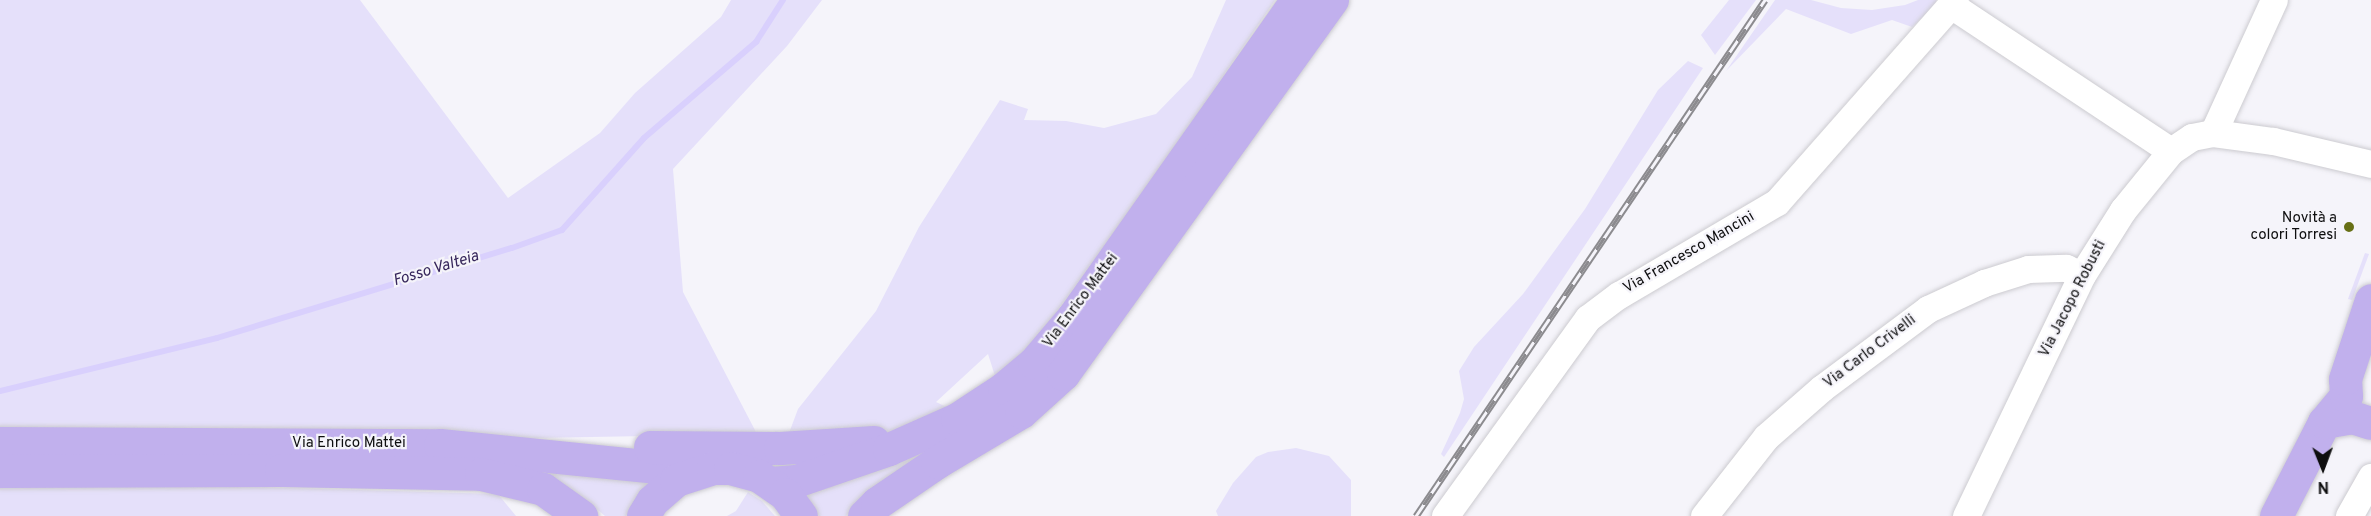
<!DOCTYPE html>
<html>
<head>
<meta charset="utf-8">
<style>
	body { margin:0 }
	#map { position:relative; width:2371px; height:516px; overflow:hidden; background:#f5f4fa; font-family:Overpass,sans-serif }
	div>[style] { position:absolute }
	.green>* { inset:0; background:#e5e0fa }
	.stream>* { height:6px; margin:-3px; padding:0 3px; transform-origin:3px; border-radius:3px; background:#d9d0fd }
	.roads { filter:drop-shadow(0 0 2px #cccbd0) drop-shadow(0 0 2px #cccbd0) }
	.minor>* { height:27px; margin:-13.5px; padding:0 13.5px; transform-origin:13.5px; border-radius:13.5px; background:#fff }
	.major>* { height:33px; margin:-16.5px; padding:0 16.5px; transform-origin:16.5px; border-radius:16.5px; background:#c1b0ed }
	.rail>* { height:7px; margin-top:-3.5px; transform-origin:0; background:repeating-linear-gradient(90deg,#f5f4fa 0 14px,#8c8b8f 0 28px); box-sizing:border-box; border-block:2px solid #8c8b8f }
	.dots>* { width:16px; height:16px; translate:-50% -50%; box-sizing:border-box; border:3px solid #f5f4fa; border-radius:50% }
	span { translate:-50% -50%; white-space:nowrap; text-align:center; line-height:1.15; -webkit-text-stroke:4.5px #f5f4fa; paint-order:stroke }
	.poi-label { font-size:15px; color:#0e0e0f }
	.right { translate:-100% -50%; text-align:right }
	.street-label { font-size:15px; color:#0e0e0f }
	.water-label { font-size:16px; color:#36265b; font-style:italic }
	.north { position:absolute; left:2293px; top:438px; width:60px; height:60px; -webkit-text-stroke:4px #f5f4fa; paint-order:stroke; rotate:179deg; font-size:16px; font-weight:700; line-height:24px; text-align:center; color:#0e0e0f }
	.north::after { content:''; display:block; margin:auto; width:21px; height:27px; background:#0e0e0f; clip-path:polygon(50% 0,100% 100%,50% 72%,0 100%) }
</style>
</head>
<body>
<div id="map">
	<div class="green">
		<i style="clip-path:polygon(0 0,360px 0,508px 198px,600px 133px,635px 93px,721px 17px,731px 0,822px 0,787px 46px,673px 169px,683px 292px,757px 434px,432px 440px,0 437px)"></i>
		<i style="clip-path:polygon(1226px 0,1275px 0,1162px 165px,1052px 318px,1020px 357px,995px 376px,988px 354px,936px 402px,951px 409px,881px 435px,789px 433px,798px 409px,876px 311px,919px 227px,1000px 100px,1028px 109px,1024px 120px,1066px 121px,1104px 128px,1156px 114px,1192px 77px)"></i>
		<i style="clip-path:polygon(1729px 0,1756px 0,1715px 55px,1701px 35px)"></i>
		<i style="clip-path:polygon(1775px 0,1811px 0,1841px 8px,1872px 10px,1905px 5px,1918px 0,1936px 0,1936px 4px,1912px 27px,1892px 20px,1851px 34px,1786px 9px,1726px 71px)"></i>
		<i style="clip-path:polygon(1688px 61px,1703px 68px,1444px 457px,1441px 454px,1460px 413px,1464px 399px,1459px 371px,1474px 347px,1523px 294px,1585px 209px,1658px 90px)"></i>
		<i style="clip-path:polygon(2365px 253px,2369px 254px,2352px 300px,2348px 299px)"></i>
		<i style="clip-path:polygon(939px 445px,867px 494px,846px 516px,819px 516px,804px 490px)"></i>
		<i style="clip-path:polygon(1296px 448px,1329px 456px,1351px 480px,1351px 516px,1218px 516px,1216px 511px,1233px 483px,1256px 457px,1268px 452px)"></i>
		<i style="clip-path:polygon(532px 465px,653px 480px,633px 503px,626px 516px,605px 516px,585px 499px)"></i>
		<i style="clip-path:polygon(0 486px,216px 486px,498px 494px,516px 516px,0 516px)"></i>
		<i style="clip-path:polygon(748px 492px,762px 501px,775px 516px,727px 516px,736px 511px)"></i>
	</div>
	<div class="stream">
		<i style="left:0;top:391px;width:223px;rotate:-13.7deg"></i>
		<i style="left:217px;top:338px;width:308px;rotate:-17deg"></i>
		<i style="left:512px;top:248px;width:53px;rotate:-19.8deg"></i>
		<i style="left:562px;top:230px;width:123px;rotate:-48.3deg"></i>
		<i style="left:644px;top:138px;width:148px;rotate:-40.6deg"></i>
		<i style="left:756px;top:42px;width:50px;rotate:-57.3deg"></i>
	</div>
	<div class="roads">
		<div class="minor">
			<i style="left:1951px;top:5px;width:264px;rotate:33.6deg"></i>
			<i style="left:2213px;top:133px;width:146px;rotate:-65.4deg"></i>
			<i style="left:1445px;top:516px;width:244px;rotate:-54.2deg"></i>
			<i style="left:1588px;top:318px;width:39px;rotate:-37deg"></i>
			<i style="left:1619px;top:295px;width:183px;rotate:-30.5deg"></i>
			<i style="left:1777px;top:202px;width:269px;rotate:-48.6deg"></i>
			<i style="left:1704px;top:516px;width:100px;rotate:-51.9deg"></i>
			<i style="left:1766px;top:437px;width:74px;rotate:-41.2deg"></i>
			<i style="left:1822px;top:388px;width:132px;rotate:-36.7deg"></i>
			<i style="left:1928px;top:309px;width:62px;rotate:-24.9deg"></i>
			<i style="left:1984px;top:283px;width:46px;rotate:-17.7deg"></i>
			<i style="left:2028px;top:269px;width:38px;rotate:-2deg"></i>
			<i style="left:2066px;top:268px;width:17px;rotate:24deg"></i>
			<i style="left:1966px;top:516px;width:267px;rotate:-64.3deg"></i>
			<i style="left:2082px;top:275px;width:77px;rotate:-57.8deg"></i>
			<i style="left:2123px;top:210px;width:76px;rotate:-50.9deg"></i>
			<i style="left:2171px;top:151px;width:25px;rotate:-34deg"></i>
			<i style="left:2192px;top:137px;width:21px;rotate:-11deg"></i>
			<i style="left:2213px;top:133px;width:61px;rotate:7.6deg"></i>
			<i style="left:2273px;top:141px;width:101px;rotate:13.2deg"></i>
			<i style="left:2349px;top:516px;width:45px;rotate:-60.6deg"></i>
		</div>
		<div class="major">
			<i style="left:2324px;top:422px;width:28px;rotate:-10deg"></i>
			<i style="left:2352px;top:417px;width:19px;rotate:18deg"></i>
			<i style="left:0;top:443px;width:440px;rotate:0.3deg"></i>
			<i style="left:440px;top:445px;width:258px;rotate:5.8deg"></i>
			<i style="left:650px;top:447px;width:130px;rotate:0.4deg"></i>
			<i style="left:780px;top:448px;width:94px;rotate:-3.7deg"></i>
			<i style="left:0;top:471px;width:281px;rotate:-0.2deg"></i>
			<i style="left:281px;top:470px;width:200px;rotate:1.1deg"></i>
			<i style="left:481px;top:474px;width:64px;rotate:13.6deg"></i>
			<i style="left:543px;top:489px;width:47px;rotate:35.4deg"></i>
			<i style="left:771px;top:483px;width:25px;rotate:-5deg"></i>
			<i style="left:796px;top:481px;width:98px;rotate:-19deg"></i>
			<i style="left:889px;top:449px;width:74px;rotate:-23.8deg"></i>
			<i style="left:957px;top:419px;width:56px;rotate:-33.4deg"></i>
			<i style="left:1004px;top:388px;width:39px;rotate:-40deg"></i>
			<i style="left:1034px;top:363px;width:60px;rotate:-49.7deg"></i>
			<i style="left:1073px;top:317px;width:388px;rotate:-54.8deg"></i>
			<i style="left:643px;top:516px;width:17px;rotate:-59deg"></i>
			<i style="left:652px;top:501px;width:32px;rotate:-41deg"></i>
			<i style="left:676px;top:480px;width:39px;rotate:-18deg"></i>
			<i style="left:713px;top:468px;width:17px"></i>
			<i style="left:730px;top:468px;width:30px;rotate:15deg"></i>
			<i style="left:759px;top:476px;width:32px;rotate:35deg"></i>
			<i style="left:785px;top:494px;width:27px;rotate:54deg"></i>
			<i style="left:864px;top:516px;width:18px;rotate:-45deg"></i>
			<i style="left:877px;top:503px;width:73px;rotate:-34.3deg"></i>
			<i style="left:937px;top:462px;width:98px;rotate:-30.8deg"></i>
			<i style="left:1021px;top:412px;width:57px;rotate:-42.1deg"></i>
			<i style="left:1063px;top:374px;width:461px;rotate:-54.3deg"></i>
			<i style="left:2276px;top:516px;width:106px;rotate:-62.9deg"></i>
			<i style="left:2324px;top:422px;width:34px;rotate:-50deg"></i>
			<i style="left:2346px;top:396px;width:17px;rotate:-93deg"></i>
			<i style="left:2345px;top:379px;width:83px;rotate:-71.8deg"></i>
		</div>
	</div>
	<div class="rail">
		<i style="left:1416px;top:516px;width:623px;rotate:-55.93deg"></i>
	</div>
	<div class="dots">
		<i style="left:2349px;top:227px;background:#676f15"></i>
	</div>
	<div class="poi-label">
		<span class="right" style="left:2337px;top:227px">Novità a<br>colori Torresi</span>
	</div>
	<div class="street-label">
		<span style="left:1689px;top:253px;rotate:-30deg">Via Francesco Mancini</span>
		<span style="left:2073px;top:299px;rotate:-63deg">Via Jacopo Robusti</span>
		<span style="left:1081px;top:301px;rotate:-53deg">Via Enrico Mattei</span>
		<span style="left:1870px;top:352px;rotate:-37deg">Via Carlo Crivelli</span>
		<span style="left:349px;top:444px">Via Enrico Mattei</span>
	</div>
	<div class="water-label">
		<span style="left:436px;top:269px;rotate:-17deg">Fosso Valteia</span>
	</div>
	<div class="north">N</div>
</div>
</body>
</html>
